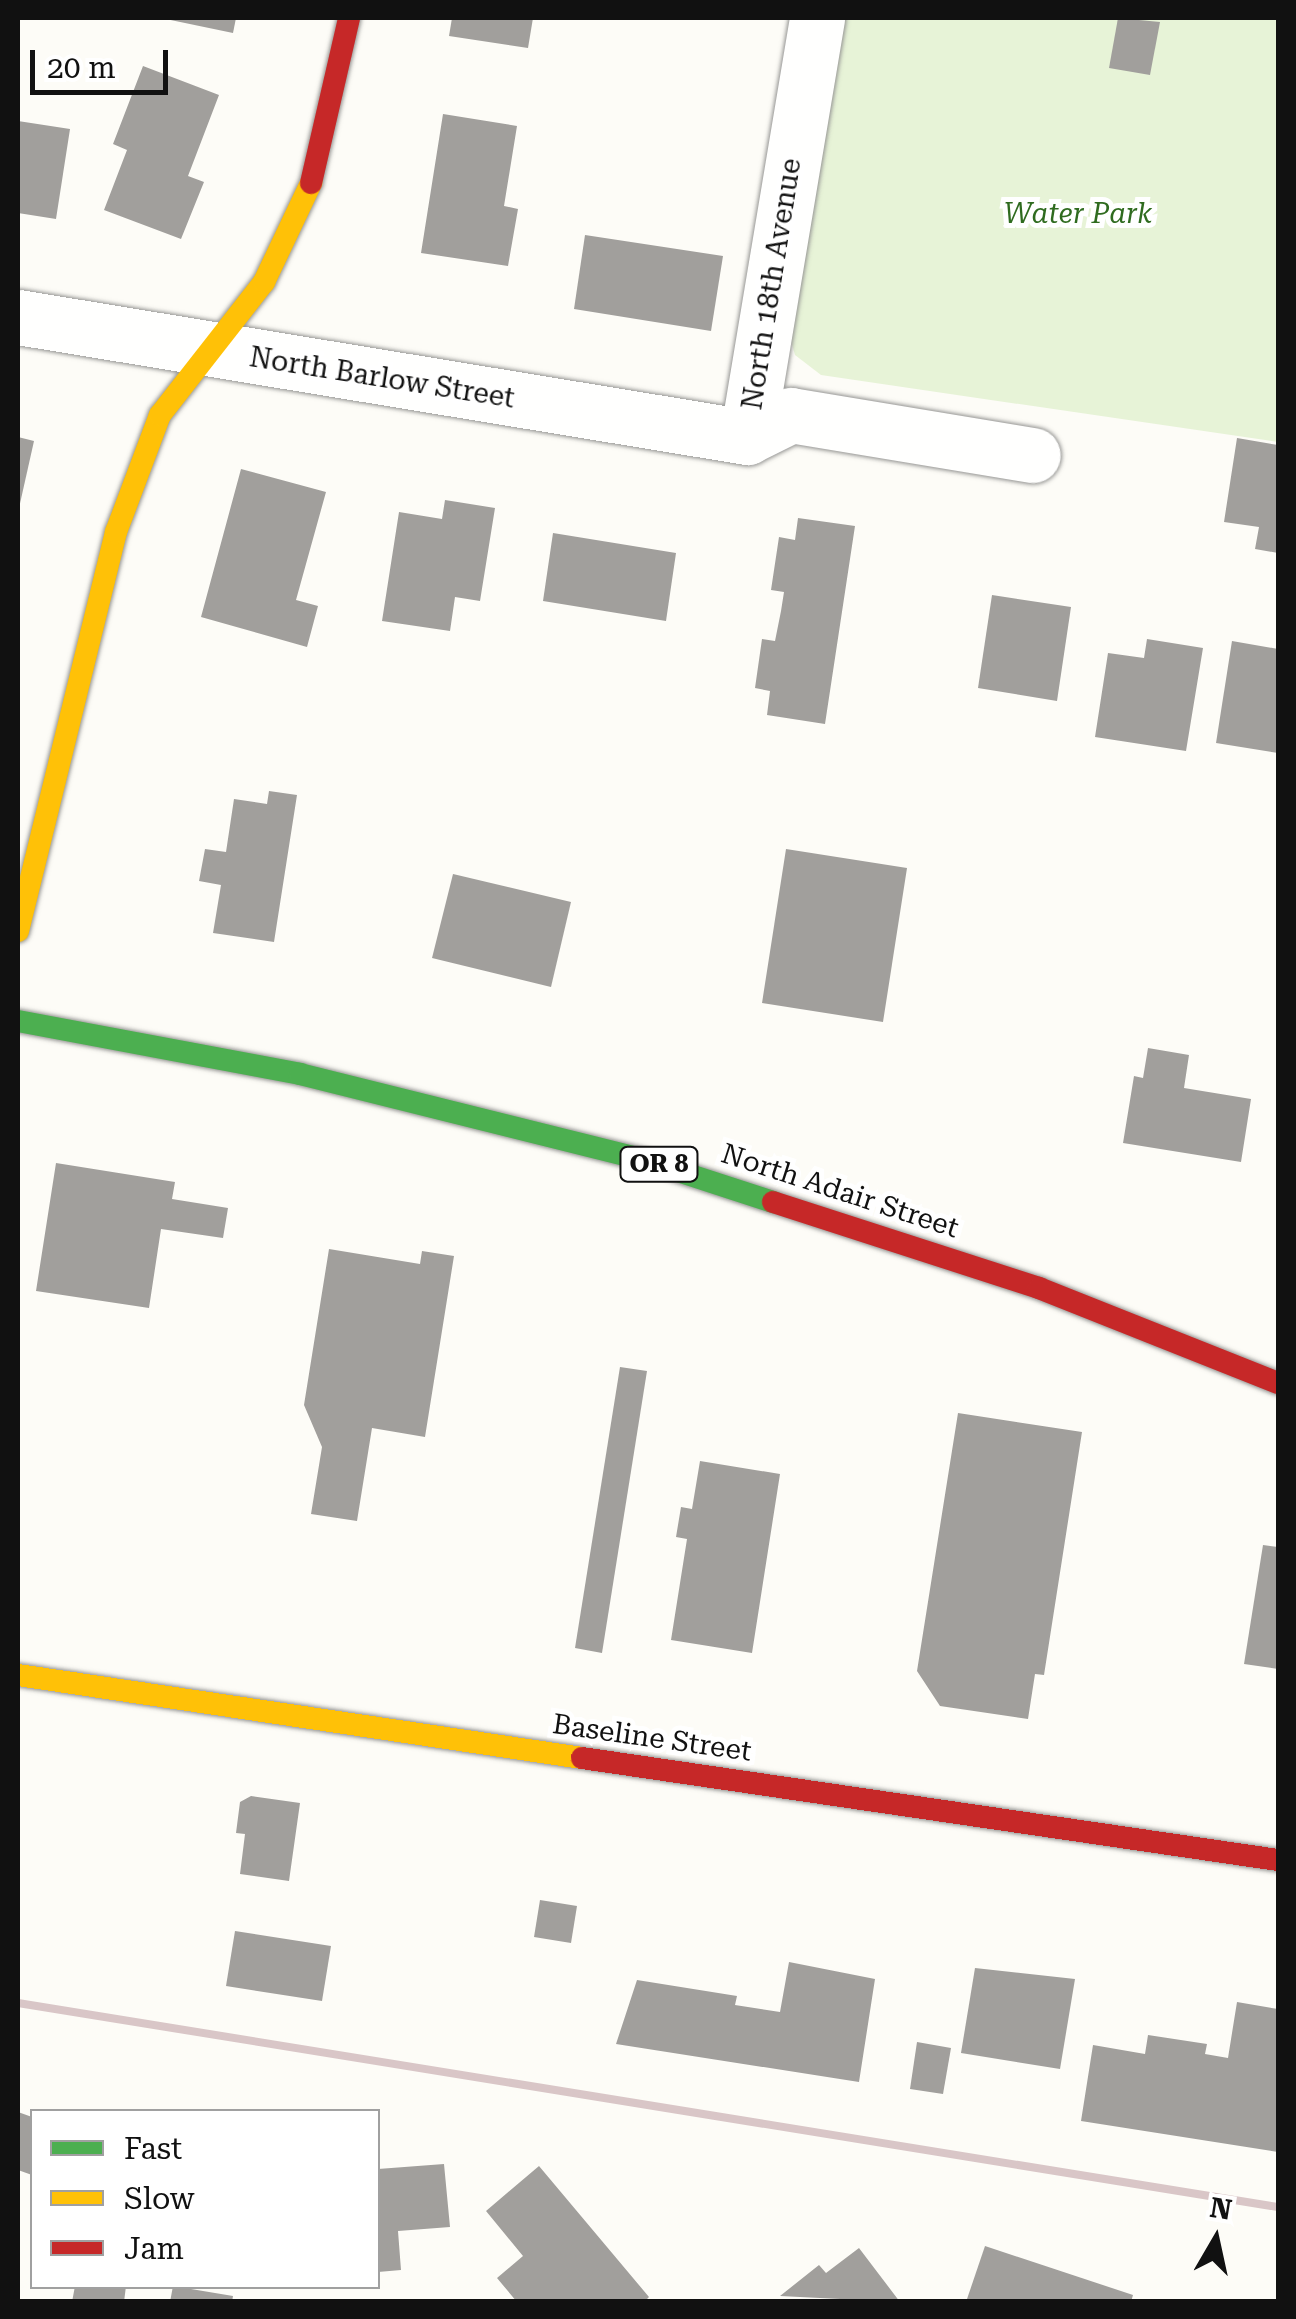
<!DOCTYPE html>
<html>
<head>
<meta charset="utf-8">
<style>
	body { margin:0 }
	#map { position:relative; width:1296px; height:2319px; overflow:hidden; background:#fdfcf7; font-family:"Roboto Serif",serif }
	div>[style] { position:absolute }
	.green>* { inset:0; background:#e7f3d7 }
	.building>* { inset:0; background:#a19f9c }
	.roads { filter:drop-shadow(0 0 2px #979795) drop-shadow(0 0 2px #979795) }
	.street>* { height:55px; margin:-27.5px; padding:0 27.5px; transform-origin:27.5px; border-radius:27.5px; background:#fffffe }
	.fast>* { height:22px; margin:-11px; padding:0 11px; transform-origin:11px; border-radius:11px; background:#4caf50 }
	.slow>* { height:22px; margin:-11px; padding:0 11px; transform-origin:11px; border-radius:11px; background:#ffc107 }
	.jam>* { height:22px; margin:-11px; padding:0 11px; transform-origin:11px; border-radius:11px; background:#c62828 }
	.rail>* { height:8px; margin:-4px; padding:0 4px; transform-origin:4px; border-radius:4px; background:#d9c6c7 }
	span { translate:-50% -50%; white-space:nowrap; text-align:center; line-height:1.15; -webkit-text-stroke:10px #fff; paint-order:stroke }
	.shield-label span { padding:2px 8px; background:#fff; border:2px solid; border-radius:8px; -webkit-text-stroke-width:0 }
	.shield-label { font-size:25px; color:#111; font-weight:700 }
	.park-label { font-size:28px; color:#2f6b1f; font-style:italic }
	.street-label { font-size:28px; color:#111 }
	.frame { position:absolute; inset:0; border:20px solid #111; pointer-events:none }
	.legend { position:absolute; left:30px; top:2109px; width:350px; height:180px; box-sizing:border-box; background:#fff; border:2px solid #a0a0a0; margin:0; padding:12px 18px; list-style:none; font-size:30px; color:#111 }
	.legend li { display:flex; align-items:center; gap:20px; height:50px }
	.legend b { width:50px; border:2px solid #a0a0a0 }
	.north { position:absolute; left:1166px; top:2189px; width:100px; height:100px; -webkit-text-stroke:8px #fff; paint-order:stroke; rotate:9deg; font-size:28px; font-weight:700; line-height:40px; text-align:center; color:#111 }
	.north::after { content:''; display:block; margin:auto; width:35px; height:45px; background:#111; clip-path:polygon(50% 0,100% 100%,50% 72%,0 100%) }
	.scale { position:absolute; left:30px; top:50px; width:138px; height:45px; box-sizing:border-box; border:5px solid #111; border-top:0; padding-left:12px; font-size:30px; line-height:35px; white-space:nowrap; color:#111; -webkit-text-stroke:8px #fff; paint-order:stroke }
</style>
</head>
<body>
<div id="map">
	<div class="green">
		<i style="clip-path:polygon(834px 18px,1278px 18px,1278px 442px,821px 375px,795px 355px,785px 321px)"></i>
	</div>
	<div class="building">
		<i style="clip-path:polygon(161px 18px,236px 18px,233px 33px)"></i>
		<i style="clip-path:polygon(452px 18px,533px 18px,528px 48px,449px 36px)"></i>
		<i style="clip-path:polygon(1118px 18px,1160px 22px,1150px 75px,1109px 68px)"></i>
		<i style="clip-path:polygon(143px 66px,219px 95px,188px 176px,204px 182px,181px 239px,104px 210px,127px 150px,113px 144px)"></i>
		<i style="clip-path:polygon(443px 114px,517px 126px,504px 206px,518px 209px,508px 266px,421px 253px)"></i>
		<i style="clip-path:polygon(18px 121px,70px 129px,56px 219px,18px 213px)"></i>
		<i style="clip-path:polygon(585px 235px,723px 256px,711px 331px,574px 309px)"></i>
		<i style="clip-path:polygon(18px 437px,34px 441px,19px 508px,18px 507px)"></i>
		<i style="clip-path:polygon(1237px 438px,1278px 445px,1278px 553px,1255px 549px,1259px 527px,1224px 522px)"></i>
		<i style="clip-path:polygon(241px 469px,326px 492px,296px 600px,318px 606px,307px 647px,201px 617px)"></i>
		<i style="clip-path:polygon(445px 500px,495px 508px,480px 601px,455px 597px,450px 631px,382px 621px,399px 512px,442px 519px)"></i>
		<i style="clip-path:polygon(798px 518px,855px 526px,825px 724px,767px 715px,770px 691px,755px 688px,762px 639px,775px 641px,781px 611px,784px 592px,771px 590px,779px 537px,795px 540px)"></i>
		<i style="clip-path:polygon(553px 533px,676px 553px,666px 621px,543px 601px)"></i>
		<i style="clip-path:polygon(992px 595px,1071px 607px,1057px 701px,978px 688px)"></i>
		<i style="clip-path:polygon(1147px 639px,1203px 648px,1186px 751px,1095px 737px,1108px 653px,1144px 658px)"></i>
		<i style="clip-path:polygon(1232px 641px,1278px 649px,1278px 753px,1216px 743px)"></i>
		<i style="clip-path:polygon(269px 791px,297px 795px,274px 942px,213px 933px,221px 885px,199px 881px,205px 849px,226px 852px,234px 799px,267px 804px)"></i>
		<i style="clip-path:polygon(786px 849px,907px 868px,883px 1022px,762px 1003px)"></i>
		<i style="clip-path:polygon(453px 874px,571px 902px,551px 987px,432px 958px)"></i>
		<i style="clip-path:polygon(1148px 1048px,1189px 1055px,1184px 1088px,1251px 1099px,1241px 1162px,1123px 1143px,1134px 1076px,1143px 1078px)"></i>
		<i style="clip-path:polygon(56px 1163px,175px 1182px,172px 1199px,228px 1208px,223px 1238px,161px 1229px,149px 1308px,36px 1291px)"></i>
		<i style="clip-path:polygon(329px 1249px,420px 1264px,422px 1251px,454px 1256px,425px 1437px,372px 1428px,357px 1521px,311px 1514px,322px 1447px,304px 1405px)"></i>
		<i style="clip-path:polygon(620px 1367px,647px 1371px,602px 1653px,575px 1648px)"></i>
		<i style="clip-path:polygon(958px 1413px,1082px 1432px,1044px 1675px,1035px 1674px,1028px 1719px,940px 1706px,917px 1671px)"></i>
		<i style="clip-path:polygon(700px 1461px,780px 1474px,752px 1653px,671px 1640px,687px 1539px,676px 1537px,681px 1507px,692px 1509px)"></i>
		<i style="clip-path:polygon(1263px 1545px,1278px 1547px,1278px 1669px,1244px 1664px)"></i>
		<i style="clip-path:polygon(251px 1796px,300px 1803px,289px 1881px,240px 1874px,245px 1834px,236px 1833px,240px 1802px)"></i>
		<i style="clip-path:polygon(540px 1900px,577px 1906px,571px 1943px,534px 1937px)"></i>
		<i style="clip-path:polygon(235px 1931px,331px 1946px,322px 2001px,226px 1986px)"></i>
		<i style="clip-path:polygon(789px 1962px,875px 1979px,859px 2082px,616px 2044px,637px 1980px,737px 1996px,735px 2005px,780px 2012px)"></i>
		<i style="clip-path:polygon(975px 1968px,1075px 1979px,1060px 2069px,961px 2053px)"></i>
		<i style="clip-path:polygon(1237px 2002px,1278px 2009px,1278px 2152px,1081px 2121px,1093px 2045px,1145px 2054px,1148px 2035px,1207px 2044px,1205px 2054px,1228px 2058px)"></i>
		<i style="clip-path:polygon(917px 2042px,951px 2048px,943px 2094px,910px 2089px)"></i>
		<i style="clip-path:polygon(18px 2112px,32px 2117px,32px 2175px,18px 2170px)"></i>
		<i style="clip-path:polygon(444px 2164px,450px 2227px,398px 2231px,401px 2270px,378px 2272px,378px 2169px)"></i>
		<i style="clip-path:polygon(539px 2166px,649px 2297px,644px 2302px,517px 2302px,497px 2278px,523px 2256px,486px 2211px)"></i>
		<i style="clip-path:polygon(985px 2246px,1133px 2295px,1131px 2302px,966px 2302px)"></i>
		<i style="clip-path:polygon(859px 2248px,900px 2302px,780px 2296px,819px 2265px,826px 2273px)"></i>
		<i style="clip-path:polygon(75px 2286px,126px 2286px,124px 2302px,72px 2302px)"></i>
		<i style="clip-path:polygon(173px 2286px,233px 2296px,232px 2302px,170px 2302px)"></i>
	</div>
	<div class="roads">
		<div class="street">
			<i style="left:18px;top:317px;width:739px;rotate:9.35deg"></i>
			<i style="left:747px;top:437px;width:425px;rotate:-80.5deg"></i>
			<i style="left:747px;top:437px;width:49px;rotate:-26.6deg"></i>
			<i style="left:791px;top:415px;width:245px;rotate:9.4deg"></i>
		</div>
		<div class="fast">
			<i style="left:18px;top:1021px;width:287px;rotate:10.6deg"></i>
			<i style="left:300px;top:1074px;width:355px;rotate:14deg"></i>
			<i style="left:644px;top:1160px;width:136px;rotate:18deg"></i>
		</div>
		<div class="slow">
			<i style="left:18px;top:931px;width:411px;rotate:-76.2deg"></i>
			<i style="left:116px;top:532px;width:125px;rotate:-69.4deg"></i>
			<i style="left:160px;top:415px;width:169px;rotate:-52deg"></i>
			<i style="left:264px;top:282px;width:110px;rotate:-64.6deg"></i>
			<i style="left:18px;top:1675px;width:570px;rotate:8.37deg"></i>
		</div>
		<div class="jam">
			<i style="left:311px;top:183px;width:169px;rotate:-77deg"></i>
			<i style="left:773px;top:1202px;width:280px;rotate:17.9deg"></i>
			<i style="left:1039px;top:1288px;width:257px;rotate:21.7deg"></i>
			<i style="left:582px;top:1758px;width:703px;rotate:8.34deg"></i>
		</div>
	</div>
	<div class="rail">
		<i style="left:18px;top:2003px;width:1276px;rotate:9.2deg"></i>
	</div>
	<div class="shield-label">
		<span style="left:659px;top:1164px">OR 8</span>
	</div>
	<div class="park-label">
		<span style="left:1078px;top:214px">Water Park</span>
	</div>
	<div class="street-label">
		<span style="left:772px;top:284px;rotate:-81deg">North 18th Avenue</span>
		<span style="left:382px;top:378px;rotate:9deg">North Barlow Street</span>
		<span style="left:840px;top:1191px;rotate:18deg">North Adair Street</span>
		<span style="left:652px;top:1738px;rotate:8deg">Baseline Street</span>
	</div>
	<div class="frame"></div>
	<ul class="legend">
	<li><b style="height:12px;background:#4caf50"></b>Fast</li>
	<li><b style="height:12px;background:#ffc107"></b>Slow</li>
	<li><b style="height:12px;background:#c62828"></b>Jam</li>
	</ul>
	<div class="north">N</div>
	<div class="scale">20 m</div>
</div>
</body>
</html>
